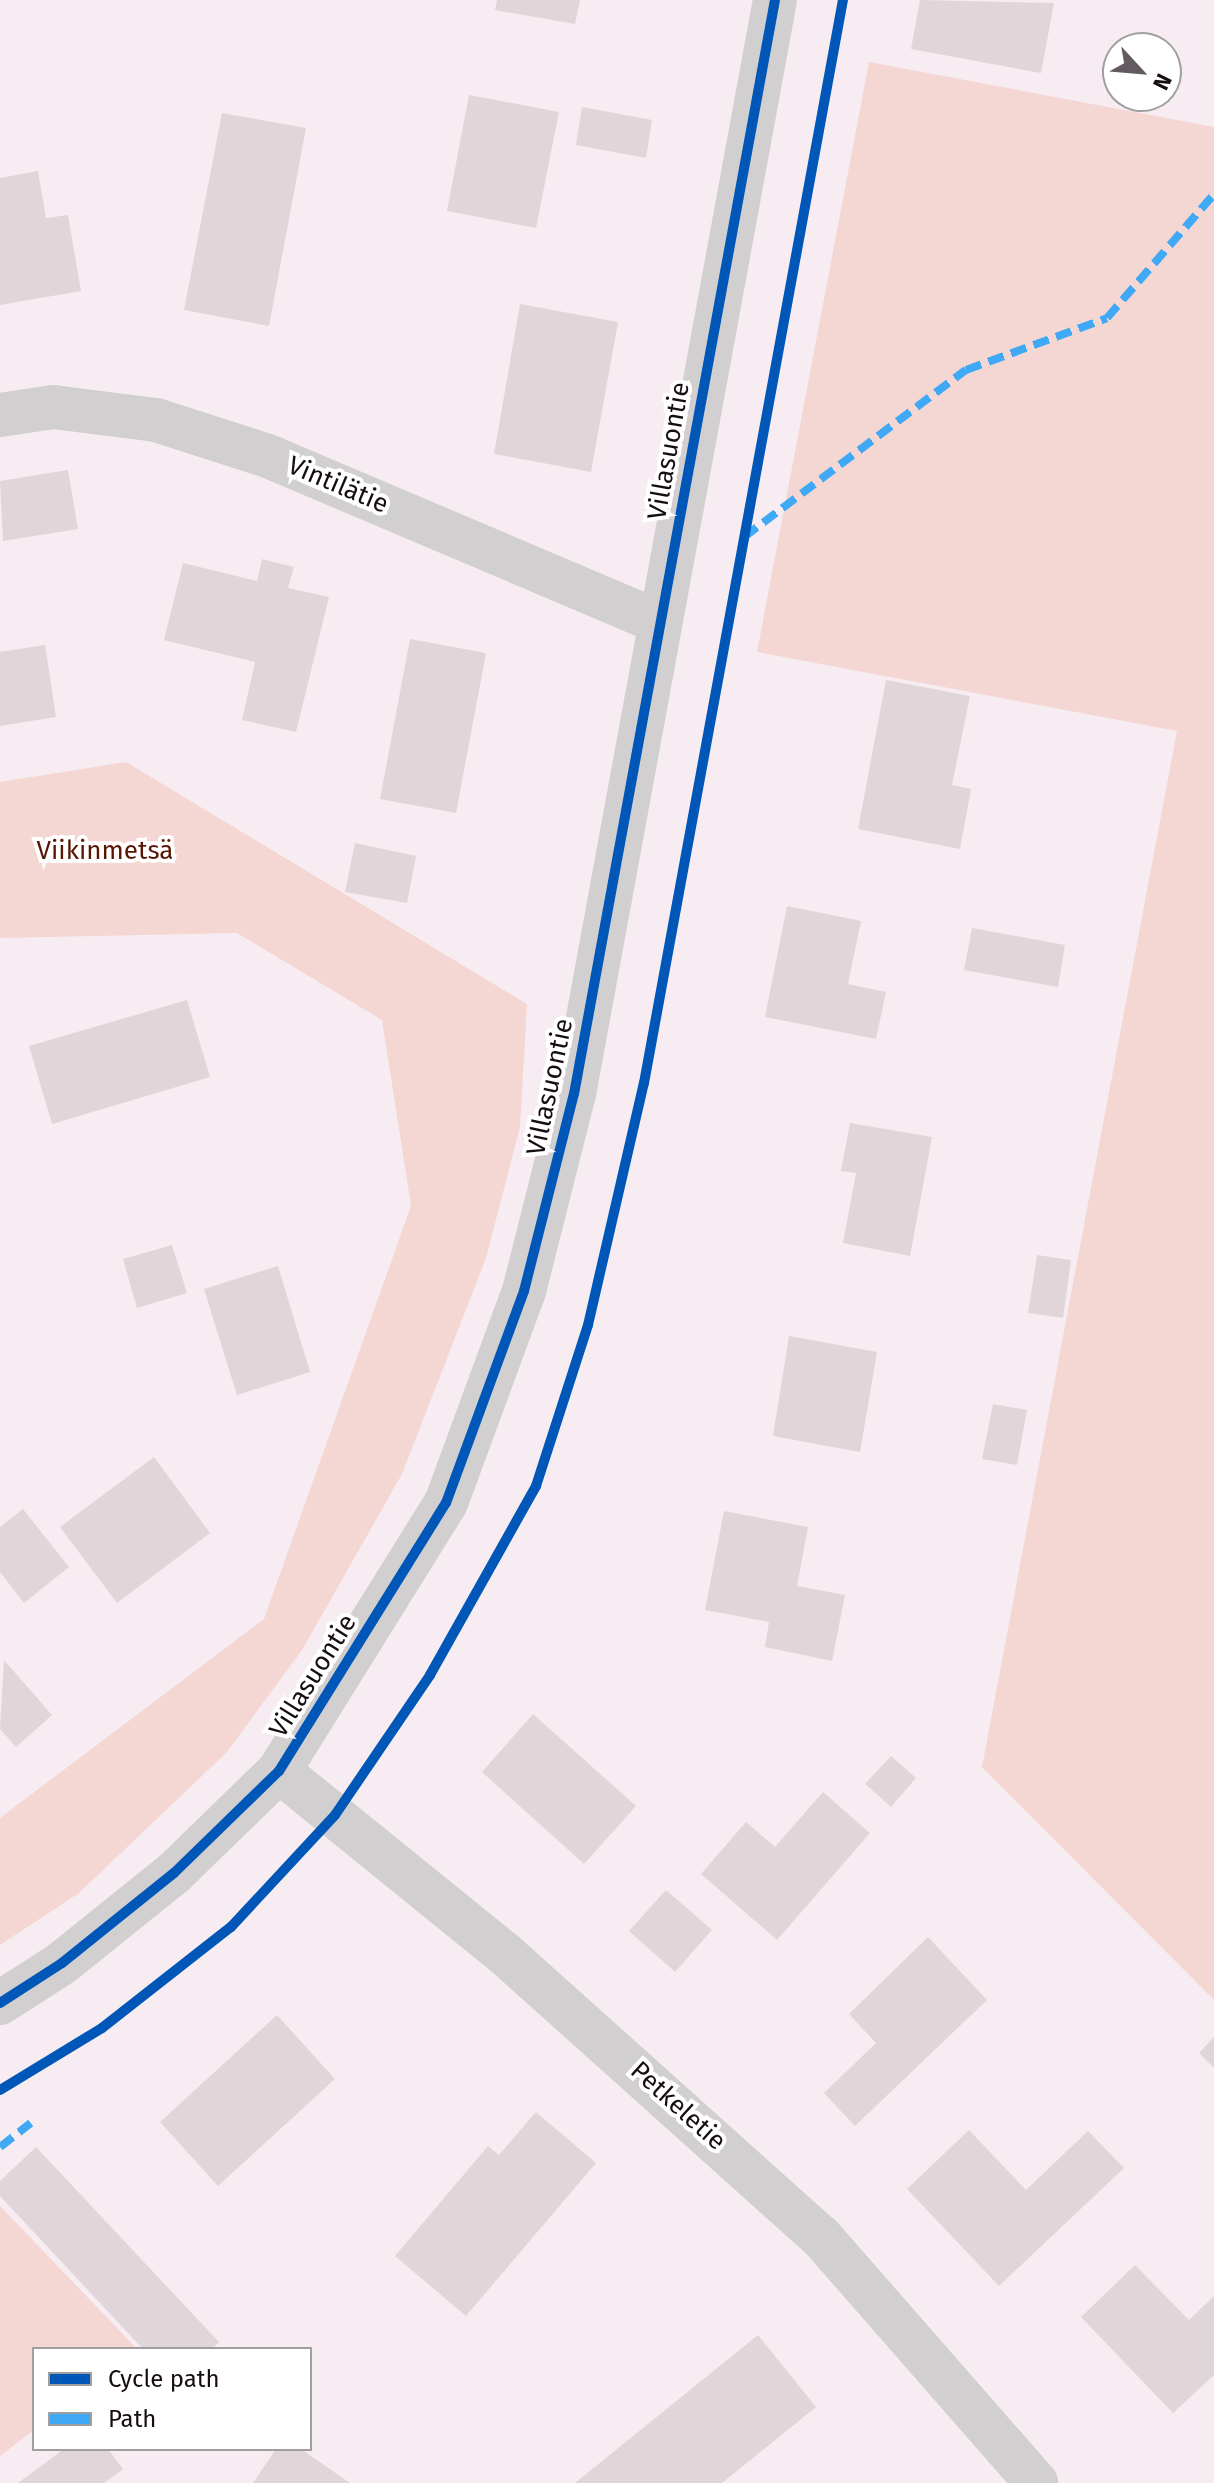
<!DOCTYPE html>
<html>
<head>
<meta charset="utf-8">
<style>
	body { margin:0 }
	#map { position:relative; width:1214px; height:2483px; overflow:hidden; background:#f7ecf2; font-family:"Fira Sans",sans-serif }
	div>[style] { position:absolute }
	.green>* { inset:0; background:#f4d6d2 }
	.building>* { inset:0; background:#e0d5d8 }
	.minor>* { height:44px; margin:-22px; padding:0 22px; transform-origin:22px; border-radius:22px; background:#d1cfd0 }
	.quiet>* { height:8px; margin-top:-4px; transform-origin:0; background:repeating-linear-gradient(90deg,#3fa9f5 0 16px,transparent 0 24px) }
	.cycleway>* { height:10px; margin:-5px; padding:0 5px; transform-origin:5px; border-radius:5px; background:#0057b8 }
	span { translate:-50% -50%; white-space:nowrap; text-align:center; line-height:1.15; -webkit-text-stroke:8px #fff; paint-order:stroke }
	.street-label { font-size:26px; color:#150d12 }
	.park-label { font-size:26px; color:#571704 }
	.legend { position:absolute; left:32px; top:2347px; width:280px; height:104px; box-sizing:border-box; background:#fff; border:2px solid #a19ea0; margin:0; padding:10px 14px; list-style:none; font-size:24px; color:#150d12 }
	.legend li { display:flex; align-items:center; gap:16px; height:40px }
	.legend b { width:40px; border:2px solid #a19ea0 }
	.north { position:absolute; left:1102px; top:32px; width:80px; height:80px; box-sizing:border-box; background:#fff; border:2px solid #a19ea0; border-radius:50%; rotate:116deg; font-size:22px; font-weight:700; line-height:32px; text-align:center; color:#150d12 }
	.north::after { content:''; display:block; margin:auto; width:28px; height:36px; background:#645b60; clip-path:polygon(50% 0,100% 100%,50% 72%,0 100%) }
</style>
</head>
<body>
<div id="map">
	<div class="green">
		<i style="clip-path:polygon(869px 62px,1214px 127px,1214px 2000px,982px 1767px,1177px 731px,757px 652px)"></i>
		<i style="clip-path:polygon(126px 762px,527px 1004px,520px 1127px,486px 1258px,402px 1474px,302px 1650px,227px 1752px,79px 1893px,0 1945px,0 1818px,264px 1619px,411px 1206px,382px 1020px,237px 933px,0 938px,0 782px)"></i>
		<i style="clip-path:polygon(0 2206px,137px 2349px,34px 2349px,34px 2430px,0 2456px)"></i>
	</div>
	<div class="building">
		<i style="clip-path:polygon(497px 0,580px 0,575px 24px,495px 10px)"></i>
		<i style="clip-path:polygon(920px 0,1054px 3px,1041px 73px,911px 49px)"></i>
		<i style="clip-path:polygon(469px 95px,559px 112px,536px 228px,447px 211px)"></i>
		<i style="clip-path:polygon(582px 107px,652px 120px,646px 158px,576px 145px)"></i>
		<i style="clip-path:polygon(222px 113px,306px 128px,269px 326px,184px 310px)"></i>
		<i style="clip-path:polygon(38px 171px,46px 218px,68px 215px,81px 291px,0 305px,0 178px)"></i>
		<i style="clip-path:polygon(520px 304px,618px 322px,591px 472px,494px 454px)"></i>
		<i style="clip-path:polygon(68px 470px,78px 529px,3px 541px,0 481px)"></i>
		<i style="clip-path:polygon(262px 559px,294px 567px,288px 588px,329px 597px,296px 732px,242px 720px,255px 662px,164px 640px,183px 563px,257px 581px)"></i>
		<i style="clip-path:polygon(410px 639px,486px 653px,456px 813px,380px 799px)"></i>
		<i style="clip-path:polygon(45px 645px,56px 717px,0 726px,0 652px)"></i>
		<i style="clip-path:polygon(886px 680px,970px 696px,952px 785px,971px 789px,960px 849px,858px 829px)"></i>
		<i style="clip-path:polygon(355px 843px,416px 856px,407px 903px,345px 892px)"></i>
		<i style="clip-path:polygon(787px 906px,861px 921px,848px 984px,886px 992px,876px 1039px,765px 1017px)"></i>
		<i style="clip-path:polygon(972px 928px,1065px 945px,1058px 987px,964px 970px)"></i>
		<i style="clip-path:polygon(187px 1000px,210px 1077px,52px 1124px,29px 1046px)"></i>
		<i style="clip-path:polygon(850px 1123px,932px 1137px,910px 1256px,843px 1243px,856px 1173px,841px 1171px)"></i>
		<i style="clip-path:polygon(172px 1245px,187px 1293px,137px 1308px,123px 1259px)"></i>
		<i style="clip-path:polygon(1037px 1255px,1071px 1260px,1063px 1318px,1028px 1313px)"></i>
		<i style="clip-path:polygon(278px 1266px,310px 1372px,237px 1395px,204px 1289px)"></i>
		<i style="clip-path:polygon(789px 1336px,877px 1352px,860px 1452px,773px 1436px)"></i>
		<i style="clip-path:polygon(993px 1404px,1027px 1410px,1017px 1465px,982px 1459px)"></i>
		<i style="clip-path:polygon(154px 1457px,210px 1533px,117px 1603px,60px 1527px)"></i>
		<i style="clip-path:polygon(23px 1509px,69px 1567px,24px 1603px,0 1572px,0 1527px)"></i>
		<i style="clip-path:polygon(724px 1511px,808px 1527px,797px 1586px,845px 1595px,832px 1661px,765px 1647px,769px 1622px,705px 1610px)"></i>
		<i style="clip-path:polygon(4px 1660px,52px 1715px,16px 1747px,0 1729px)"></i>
		<i style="clip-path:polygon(533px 1714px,636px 1806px,584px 1864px,482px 1772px)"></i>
		<i style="clip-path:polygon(891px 1756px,916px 1778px,891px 1807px,865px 1784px)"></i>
		<i style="clip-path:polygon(823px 1792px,870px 1833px,777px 1940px,701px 1874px,746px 1822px,775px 1847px)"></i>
		<i style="clip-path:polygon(666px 1890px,712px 1930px,675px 1972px,629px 1931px)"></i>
		<i style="clip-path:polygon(928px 1937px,987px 2000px,855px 2126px,824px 2093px,876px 2043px,849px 2014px)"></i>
		<i style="clip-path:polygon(277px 2015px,335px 2079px,218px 2186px,160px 2122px)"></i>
		<i style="clip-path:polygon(1214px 2037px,1214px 2068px,1199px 2053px)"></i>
		<i style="clip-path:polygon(536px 2112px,596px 2163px,466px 2316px,395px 2256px,488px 2146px,499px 2155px)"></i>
		<i style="clip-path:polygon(969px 2130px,1026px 2190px,1088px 2131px,1124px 2168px,999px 2286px,907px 2189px)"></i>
		<i style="clip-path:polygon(36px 2147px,219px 2342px,212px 2349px,143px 2349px,0 2196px,0 2181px)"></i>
		<i style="clip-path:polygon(1135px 2265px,1189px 2320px,1214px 2296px,1214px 2375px,1173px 2413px,1081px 2317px)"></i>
		<i style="clip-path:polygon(758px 2335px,816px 2407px,722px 2483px,575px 2483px)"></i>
		<i style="clip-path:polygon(64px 2449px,108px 2449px,123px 2469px,104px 2483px,18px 2483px)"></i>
		<i style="clip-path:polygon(276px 2449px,301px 2449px,350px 2483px,253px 2483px)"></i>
	</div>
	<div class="minor">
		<i style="left:0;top:415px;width:54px;rotate:-8.6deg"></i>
		<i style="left:53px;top:407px;width:104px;rotate:7.2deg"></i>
		<i style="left:156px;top:420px;width:118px;rotate:17.8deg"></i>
		<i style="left:268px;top:456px;width:426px;rotate:23deg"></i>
		<i style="left:279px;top:1771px;width:289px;rotate:39deg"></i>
		<i style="left:504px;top:1953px;width:426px;rotate:41.9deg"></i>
		<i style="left:821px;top:2237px;width:327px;rotate:48.8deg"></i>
		<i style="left:0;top:2003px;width:74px;rotate:-32.8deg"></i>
		<i style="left:62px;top:1963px;width:144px;rotate:-38.8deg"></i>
		<i style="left:174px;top:1873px;width:146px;rotate:-44.2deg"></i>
		<i style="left:279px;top:1771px;width:316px;rotate:-58.1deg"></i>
		<i style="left:446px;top:1503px;width:226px;rotate:-69.8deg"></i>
		<i style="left:524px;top:1291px;width:203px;rotate:-75.8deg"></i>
		<i style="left:574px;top:1094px;width:1112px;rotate:-79.59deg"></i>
	</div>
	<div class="quiet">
		<i style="left:744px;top:537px;width:278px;rotate:-37deg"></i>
		<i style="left:966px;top:370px;width:150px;rotate:-20.2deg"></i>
		<i style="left:1107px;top:318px;width:164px;rotate:-49.2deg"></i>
		<i style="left:0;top:2147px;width:39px;rotate:-38deg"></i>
	</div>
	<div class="cycleway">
		<i style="left:0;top:2003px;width:74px;rotate:-32.8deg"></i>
		<i style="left:62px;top:1963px;width:144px;rotate:-38.8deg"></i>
		<i style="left:174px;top:1873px;width:146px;rotate:-44.2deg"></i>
		<i style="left:279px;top:1771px;width:316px;rotate:-58.1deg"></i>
		<i style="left:446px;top:1503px;width:226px;rotate:-69.8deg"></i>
		<i style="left:524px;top:1291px;width:203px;rotate:-75.8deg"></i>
		<i style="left:574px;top:1094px;width:1112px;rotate:-79.59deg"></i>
		<i style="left:0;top:2090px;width:119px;rotate:-31.3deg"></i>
		<i style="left:102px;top:2028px;width:164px;rotate:-38.1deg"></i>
		<i style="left:231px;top:1927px;width:153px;rotate:-47.1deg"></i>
		<i style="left:335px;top:1815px;width:169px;rotate:-55.8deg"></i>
		<i style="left:430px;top:1675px;width:217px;rotate:-60.7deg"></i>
		<i style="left:536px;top:1486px;width:169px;rotate:-72.1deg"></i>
		<i style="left:588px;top:1325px;width:248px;rotate:-77deg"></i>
		<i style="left:644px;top:1083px;width:1101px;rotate:-79.59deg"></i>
	</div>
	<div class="street-label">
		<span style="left:669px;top:451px;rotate:-80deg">Villasuontie</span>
		<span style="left:338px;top:485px;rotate:23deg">Vintilätie</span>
		<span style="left:550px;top:1087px;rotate:-78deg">Villasuontie</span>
		<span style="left:313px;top:1676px;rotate:-58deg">Villasuontie</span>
		<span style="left:678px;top:2106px;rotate:42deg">Petkeletie</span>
	</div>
	<div class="park-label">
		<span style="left:105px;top:851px">Viikinmetsä</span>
	</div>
	<ul class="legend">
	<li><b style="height:10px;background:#0057b8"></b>Cycle path</li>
	<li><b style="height:10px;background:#3fa9f5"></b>Path</li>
	</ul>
	<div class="north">N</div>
</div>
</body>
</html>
